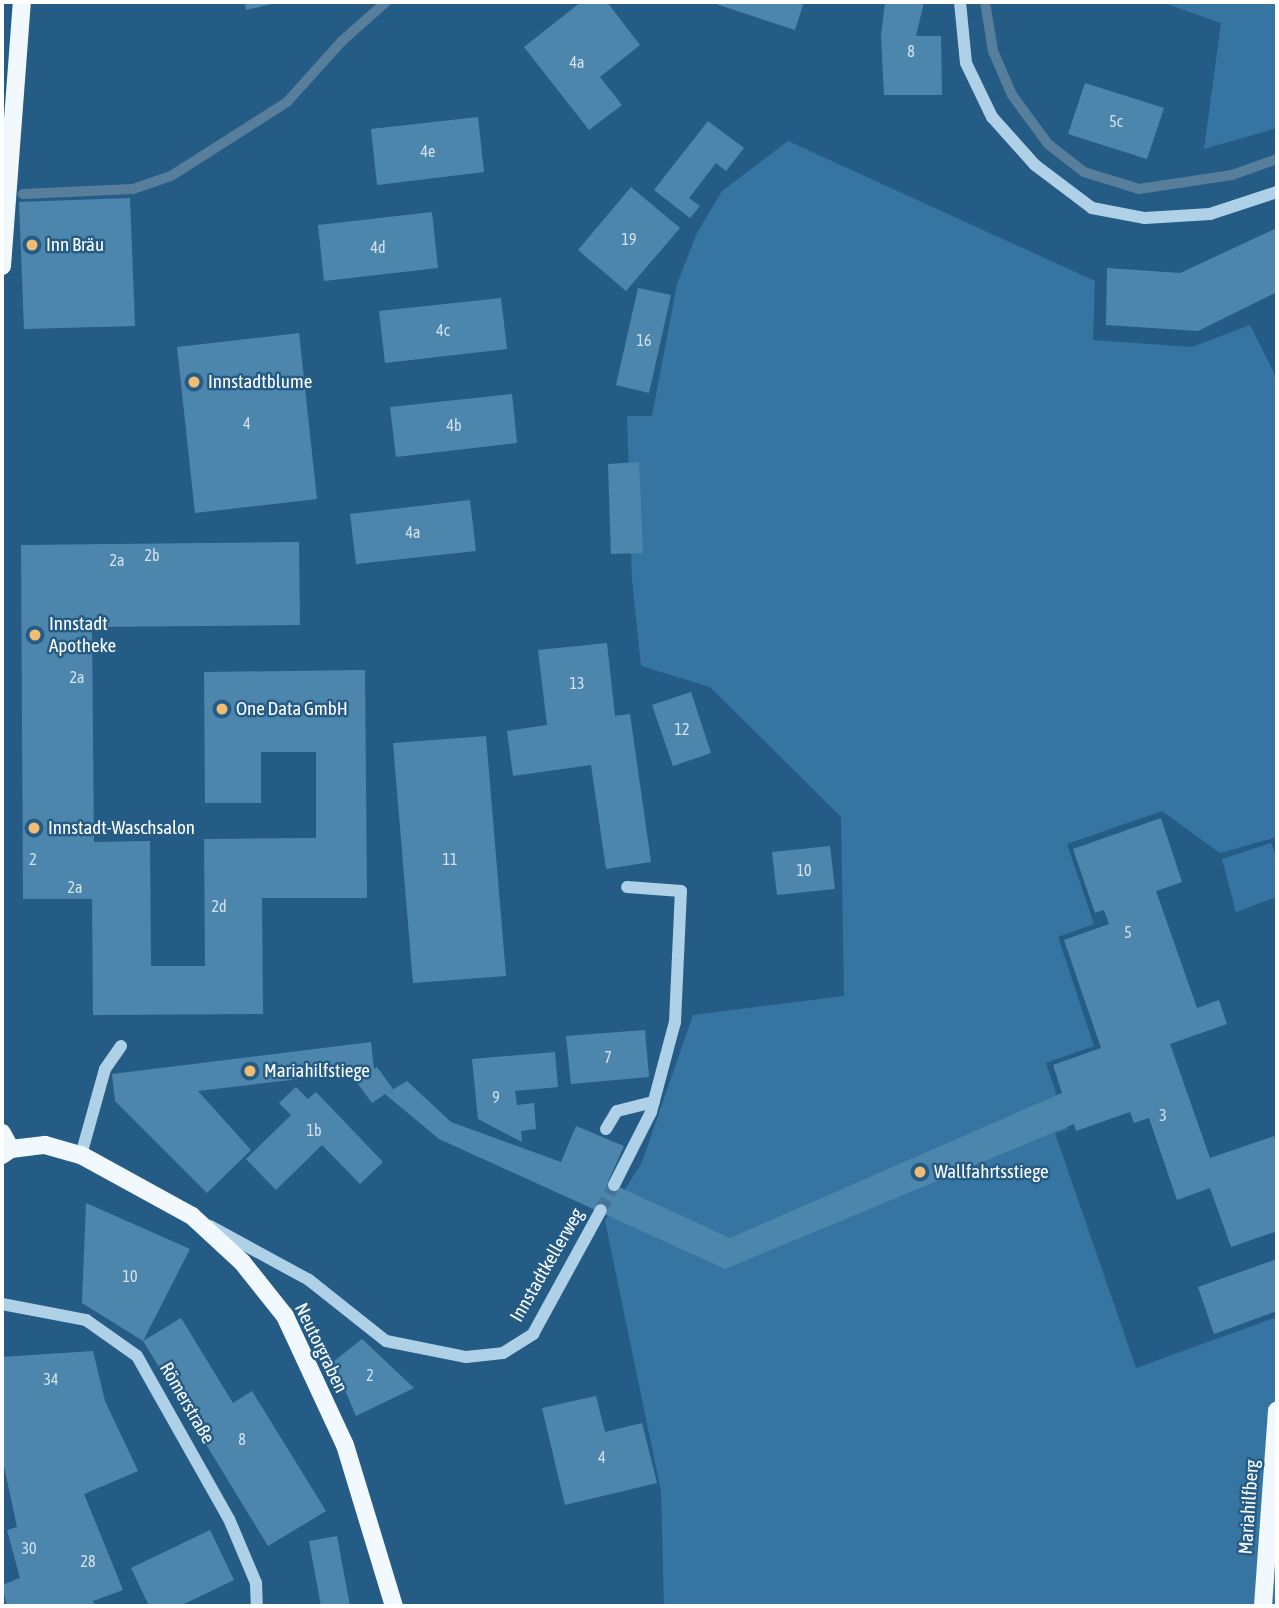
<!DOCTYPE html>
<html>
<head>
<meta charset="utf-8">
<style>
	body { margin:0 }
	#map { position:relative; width:1279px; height:1608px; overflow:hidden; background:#255c86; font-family:"Asap Condensed",sans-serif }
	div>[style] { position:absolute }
	.green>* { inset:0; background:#3675a1 }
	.stream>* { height:10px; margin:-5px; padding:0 5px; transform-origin:5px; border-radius:5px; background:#577e9a }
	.building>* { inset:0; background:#4d86ad }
	.minor-tunnel>* { height:12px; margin-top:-6px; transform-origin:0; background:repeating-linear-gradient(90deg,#467498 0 12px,transparent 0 18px) }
	.minor>* { height:12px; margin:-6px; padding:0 6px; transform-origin:6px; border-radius:6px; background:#afd1e8 }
	.major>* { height:18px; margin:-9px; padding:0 9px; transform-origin:9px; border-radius:9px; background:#f1f8fe }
	.dots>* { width:19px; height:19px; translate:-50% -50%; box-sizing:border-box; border:4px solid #255c86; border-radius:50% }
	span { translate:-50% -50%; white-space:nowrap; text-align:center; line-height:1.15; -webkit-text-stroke:5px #255c86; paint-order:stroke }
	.number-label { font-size:16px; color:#d2e1ea }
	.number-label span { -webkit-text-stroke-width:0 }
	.poi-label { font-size:19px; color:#fff }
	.left { translate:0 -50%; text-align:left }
	.street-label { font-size:19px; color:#fff }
	.frame { position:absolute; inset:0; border:4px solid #fff; pointer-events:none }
</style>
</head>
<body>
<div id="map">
	<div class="green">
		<i style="clip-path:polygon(1161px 2px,1277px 2px,1277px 128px,1204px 149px,1221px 23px)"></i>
		<i style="clip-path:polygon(788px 141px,1095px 281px,1093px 340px,1192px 347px,1250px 325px,1277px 379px,1277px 837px,1220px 853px,1162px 811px,1067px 844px,1094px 924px,1058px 937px,1094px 1046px,1046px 1063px,1068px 1129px,1055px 1133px,1136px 1368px,1277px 1317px,1277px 1606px,664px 1606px,661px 1491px,605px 1221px,642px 1162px,693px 1015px,844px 996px,841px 817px,710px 687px,641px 666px,632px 580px,627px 416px,652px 416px,677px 284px,697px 233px,722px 191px)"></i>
		<i style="clip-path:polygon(1271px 843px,1277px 858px,1277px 897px,1236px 912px,1222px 859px)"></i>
	</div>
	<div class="stream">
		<i style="left:985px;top:2px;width:50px;rotate:80.7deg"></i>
		<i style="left:993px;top:51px;width:48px;rotate:66.6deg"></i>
		<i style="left:1012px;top:95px;width:61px;rotate:53.7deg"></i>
		<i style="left:1048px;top:144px;width:46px;rotate:37.9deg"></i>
		<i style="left:1084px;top:172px;width:58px;rotate:17.2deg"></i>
		<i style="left:1139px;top:189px;width:94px;rotate:-8.6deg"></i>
		<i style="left:1232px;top:175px;width:48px;rotate:-19.6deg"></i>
		<i style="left:23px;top:194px;width:110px;rotate:-2.6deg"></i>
		<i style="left:133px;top:189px;width:40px;rotate:-18.9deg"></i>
		<i style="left:171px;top:176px;width:138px;rotate:-32.5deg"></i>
		<i style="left:287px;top:102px;width:82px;rotate:-48deg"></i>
		<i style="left:342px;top:41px;width:59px;rotate:-41.6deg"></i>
	</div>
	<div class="building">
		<i style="clip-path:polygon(245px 2px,276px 2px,276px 3px,246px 10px)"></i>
		<i style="clip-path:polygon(581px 2px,607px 2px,640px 45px,600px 77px,622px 105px,589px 130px,524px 47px)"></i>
		<i style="clip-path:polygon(710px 2px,804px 2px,795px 30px)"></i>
		<i style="clip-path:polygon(885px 2px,924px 2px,916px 36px,941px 36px,942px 95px,884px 95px,881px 36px)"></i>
		<i style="clip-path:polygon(1085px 83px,1164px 108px,1147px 159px,1068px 134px)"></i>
		<i style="clip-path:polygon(478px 117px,484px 172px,377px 185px,371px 129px)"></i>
		<i style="clip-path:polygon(708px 121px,744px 148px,726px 171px,716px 163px,689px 198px,700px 206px,690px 218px,654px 190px)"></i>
		<i style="clip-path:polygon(631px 187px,680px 228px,626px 291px,578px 250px)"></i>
		<i style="clip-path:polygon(130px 198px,135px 326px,24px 329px,19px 202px)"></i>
		<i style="clip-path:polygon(432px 212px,438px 268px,324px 281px,318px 225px)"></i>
		<i style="clip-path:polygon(1277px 228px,1277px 292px,1198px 331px,1106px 325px,1107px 268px,1180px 273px)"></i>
		<i style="clip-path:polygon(638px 288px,671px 295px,649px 393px,616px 385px)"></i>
		<i style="clip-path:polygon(501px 298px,507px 349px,385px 363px,379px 311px)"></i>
		<i style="clip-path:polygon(299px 333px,317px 499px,195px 513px,177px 347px)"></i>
		<i style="clip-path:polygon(512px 394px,517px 443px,396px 457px,390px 407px)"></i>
		<i style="clip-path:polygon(639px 462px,643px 553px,611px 554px,608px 464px)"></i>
		<i style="clip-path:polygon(470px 500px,476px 551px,356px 564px,350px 514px)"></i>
		<i style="clip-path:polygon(299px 542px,300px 625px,92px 627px,94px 842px,150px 841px,151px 966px,205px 966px,204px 839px,316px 838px,316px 752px,261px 752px,261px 803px,205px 803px,204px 672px,365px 670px,367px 898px,262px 898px,263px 1014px,93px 1015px,92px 899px,23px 899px,21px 545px)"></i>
		<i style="clip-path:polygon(607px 643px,615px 716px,630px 714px,651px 862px,606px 869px,591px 765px,513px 776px,507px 731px,547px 725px,538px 650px)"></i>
		<i style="clip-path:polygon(691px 692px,711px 753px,673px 766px,652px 705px)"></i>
		<i style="clip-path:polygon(486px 736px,506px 976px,413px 983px,393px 743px)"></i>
		<i style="clip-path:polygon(1161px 818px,1182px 882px,1156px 891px,1197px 1008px,1219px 1000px,1227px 1024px,1170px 1044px,1210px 1158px,1274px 1136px,1277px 1145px,1277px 1231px,1231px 1247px,1210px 1188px,1177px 1200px,1149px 1118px,1134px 1123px,1130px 1112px,1076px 1131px,1074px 1124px,725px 1269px,439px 1139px,385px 1094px,372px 1103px,350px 1073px,198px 1091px,251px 1150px,207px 1193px,115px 1101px,112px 1074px,371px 1042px,374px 1069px,377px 1067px,393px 1089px,387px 1093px,407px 1081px,451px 1122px,561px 1162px,576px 1126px,624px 1146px,608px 1182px,730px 1238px,1062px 1093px,1053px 1065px,1101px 1048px,1064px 940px,1109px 924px,1104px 910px,1095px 913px,1073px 849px)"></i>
		<i style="clip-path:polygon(830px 846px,835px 889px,777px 895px,772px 852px)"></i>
		<i style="clip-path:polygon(645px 1030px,649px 1077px,571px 1084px,566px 1036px)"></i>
		<i style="clip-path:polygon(555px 1052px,558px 1087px,515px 1091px,517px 1105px,534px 1103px,536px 1129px,521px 1131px,522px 1142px,478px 1119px,472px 1059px)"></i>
		<i style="clip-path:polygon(296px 1087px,308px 1099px,316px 1092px,383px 1162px,360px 1184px,322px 1145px,276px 1190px,246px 1159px,291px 1115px,279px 1103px)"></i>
		<i style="clip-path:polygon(86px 1203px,190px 1249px,143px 1341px,82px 1303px)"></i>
		<i style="clip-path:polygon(1277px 1259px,1277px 1311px,1214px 1334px,1198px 1287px)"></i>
		<i style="clip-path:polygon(181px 1318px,233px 1403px,252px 1391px,326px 1511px,268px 1546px,143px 1341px)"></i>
		<i style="clip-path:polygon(362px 1339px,414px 1388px,356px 1416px,333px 1362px)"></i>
		<i style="clip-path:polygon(93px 1351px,105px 1401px,138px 1471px,84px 1494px,123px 1590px,93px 1601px,95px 1606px,7px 1606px,2px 1585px,20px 1578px,7px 1530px,17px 1527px,2px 1457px,2px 1357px)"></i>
		<i style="clip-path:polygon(596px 1396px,605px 1432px,642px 1423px,657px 1483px,565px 1505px,542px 1408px)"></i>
		<i style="clip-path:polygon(210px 1530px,234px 1580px,180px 1606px,149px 1606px,131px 1568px)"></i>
		<i style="clip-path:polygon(337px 1536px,350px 1606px,321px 1606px,309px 1541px)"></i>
	</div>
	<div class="minor-tunnel">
		<i style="left:601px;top:1210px;width:28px;rotate:-63deg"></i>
	</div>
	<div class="minor">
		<i style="left:960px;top:2px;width:61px;rotate:84.4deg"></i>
		<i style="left:966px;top:63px;width:60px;rotate:64.3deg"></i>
		<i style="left:992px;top:117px;width:64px;rotate:48.1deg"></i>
		<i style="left:1035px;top:165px;width:71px;rotate:37deg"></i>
		<i style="left:1092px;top:208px;width:54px;rotate:10.7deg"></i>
		<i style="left:1145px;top:218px;width:65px;rotate:-3.5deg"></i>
		<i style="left:1210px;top:214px;width:71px;rotate:-18.2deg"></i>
		<i style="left:606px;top:1129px;width:21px;rotate:-59deg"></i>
		<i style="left:617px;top:1111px;width:38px;rotate:-14deg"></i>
		<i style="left:81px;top:1155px;width:89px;rotate:-74.4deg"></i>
		<i style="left:105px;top:1069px;width:28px;rotate:-55deg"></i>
		<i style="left:614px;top:1185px;width:82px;rotate:-63.1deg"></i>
		<i style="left:651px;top:1112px;width:93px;rotate:-75.1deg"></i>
		<i style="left:675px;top:1022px;width:131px;rotate:-87.4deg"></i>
		<i style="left:681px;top:891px;width:54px;rotate:-175.8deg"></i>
		<i style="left:210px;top:1226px;width:113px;rotate:28.6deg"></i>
		<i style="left:309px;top:1280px;width:98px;rotate:38.4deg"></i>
		<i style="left:386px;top:1341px;width:82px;rotate:11.3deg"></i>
		<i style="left:466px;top:1357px;width:37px;rotate:-6deg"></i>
		<i style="left:503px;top:1353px;width:36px;rotate:-32deg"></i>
		<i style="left:533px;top:1334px;width:141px;rotate:-61.3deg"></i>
		<i style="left:2px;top:1304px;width:86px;rotate:10.8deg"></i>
		<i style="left:86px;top:1320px;width:62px;rotate:35.2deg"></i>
		<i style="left:137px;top:1356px;width:187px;rotate:60.6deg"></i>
		<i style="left:229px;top:1519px;width:69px;rotate:67.1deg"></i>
		<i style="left:256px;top:1583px;width:23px;rotate:88deg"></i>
	</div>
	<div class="major">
		<i style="left:2px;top:266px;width:265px;rotate:-85.7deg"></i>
		<i style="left:2px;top:1133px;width:18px;rotate:61deg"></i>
		<i style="left:2px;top:1155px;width:11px;rotate:-34deg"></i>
		<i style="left:11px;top:1149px;width:34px;rotate:-7deg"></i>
		<i style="left:45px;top:1145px;width:37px;rotate:16deg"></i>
		<i style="left:81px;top:1155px;width:127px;rotate:28.8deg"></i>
		<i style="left:192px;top:1216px;width:68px;rotate:42.6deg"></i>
		<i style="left:242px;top:1262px;width:69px;rotate:51.5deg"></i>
		<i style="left:285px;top:1316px;width:142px;rotate:65.1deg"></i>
		<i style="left:345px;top:1445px;width:168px;rotate:73.1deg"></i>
		<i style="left:1263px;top:1606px;width:196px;rotate:-85.9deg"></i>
	</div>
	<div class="dots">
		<i style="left:32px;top:245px;background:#f2bc73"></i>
		<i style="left:194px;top:382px;background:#f2bc73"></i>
		<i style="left:35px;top:635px;background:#f2bc73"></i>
		<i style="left:222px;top:709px;background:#f2bc73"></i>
		<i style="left:34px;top:828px;background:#f2bc73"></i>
		<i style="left:250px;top:1071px;background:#f2bc73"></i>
		<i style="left:920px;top:1172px;background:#f2bc73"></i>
	</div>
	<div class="number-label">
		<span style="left:911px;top:51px">8</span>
		<span style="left:577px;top:62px">4a</span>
		<span style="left:1116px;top:121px">5c</span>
		<span style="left:428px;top:151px">4e</span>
		<span style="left:629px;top:239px">19</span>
		<span style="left:378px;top:247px">4d</span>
		<span style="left:443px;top:330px">4c</span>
		<span style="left:644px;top:340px">16</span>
		<span style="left:247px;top:423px">4</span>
		<span style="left:454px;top:425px">4b</span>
		<span style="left:413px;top:532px">4a</span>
		<span style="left:152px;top:555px">2b</span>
		<span style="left:117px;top:560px">2a</span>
		<span style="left:77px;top:677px">2a</span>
		<span style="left:577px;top:683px">13</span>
		<span style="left:682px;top:729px">12</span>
		<span style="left:33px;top:859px">2</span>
		<span style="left:450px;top:859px">11</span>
		<span style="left:804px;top:870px">10</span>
		<span style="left:75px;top:887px">2a</span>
		<span style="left:219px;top:906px">2d</span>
		<span style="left:1128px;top:932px">5</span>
		<span style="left:608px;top:1057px">7</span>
		<span style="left:496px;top:1097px">9</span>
		<span style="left:1163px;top:1115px">3</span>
		<span style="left:314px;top:1130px">1b</span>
		<span style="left:130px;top:1276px">10</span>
		<span style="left:370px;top:1375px">2</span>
		<span style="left:51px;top:1379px">34</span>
		<span style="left:242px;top:1439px">8</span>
		<span style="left:602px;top:1457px">4</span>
		<span style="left:29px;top:1548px">30</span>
		<span style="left:88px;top:1561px">28</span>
	</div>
	<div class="poi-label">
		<span class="left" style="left:46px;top:245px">Inn Bräu</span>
		<span class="left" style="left:208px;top:382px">Innstadtblume</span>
		<span class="left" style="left:49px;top:635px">Innstadt<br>Apotheke</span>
		<span class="left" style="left:236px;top:709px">One Data GmbH</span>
		<span class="left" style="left:48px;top:828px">Innstadt-Waschsalon</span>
		<span class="left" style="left:264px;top:1071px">Mariahilfstiege</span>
		<span class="left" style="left:934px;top:1172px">Wallfahrtsstiege</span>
	</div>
	<div class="street-label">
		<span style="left:547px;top:1265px;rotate:-60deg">Innstadtkellerweg</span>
		<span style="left:321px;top:1348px;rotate:64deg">Neutorgraben</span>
		<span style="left:187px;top:1403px;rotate:60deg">Römerstraße</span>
		<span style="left:1249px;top:1507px;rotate:-86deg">Mariahilfberg</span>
	</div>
	<div class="frame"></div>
</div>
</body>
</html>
